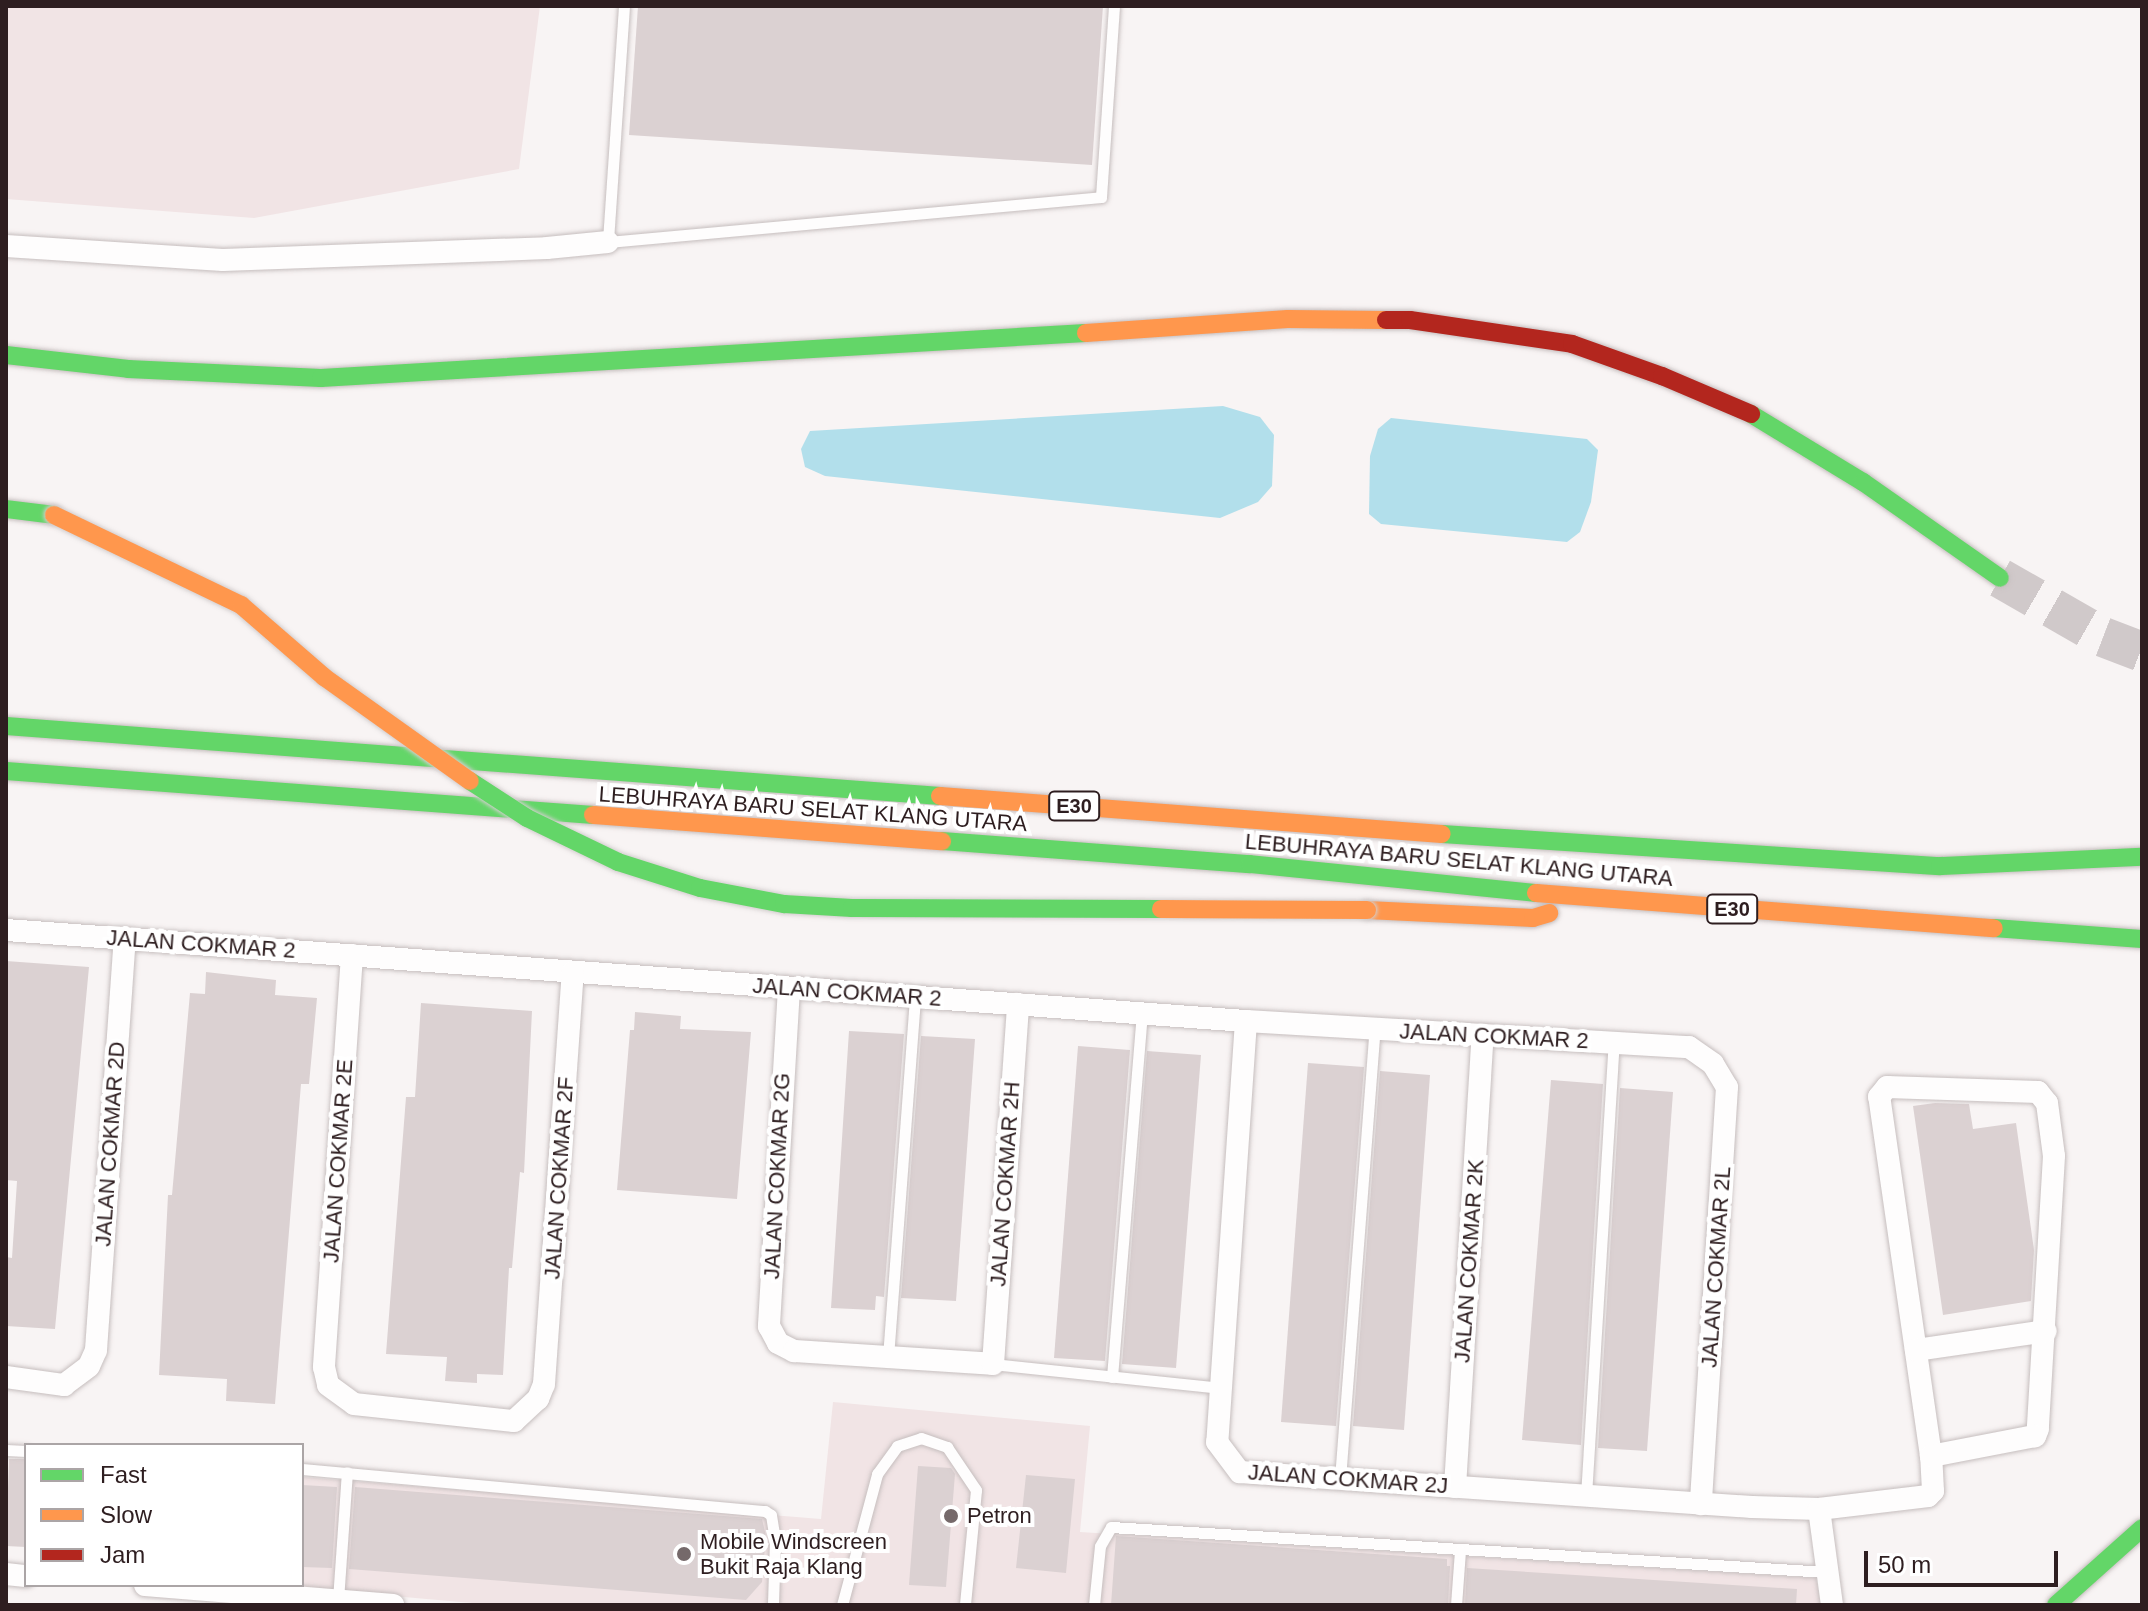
<!DOCTYPE html>
<html>
<head>
<meta charset="utf-8">
<style>
	body { margin:0 }
	#map { position:relative; width:2148px; height:1611px; overflow:hidden; background:#f8f4f4; font-family:Helvetica,sans-serif }
	div>[style] { position:absolute }
	.built>* { inset:0; background:#f1e4e5 }
	.water>* { inset:0; background:#b2dfeb }
	.building>* { inset:0; background:#dbd1d2 }
	.highway-tunnel>* { height:40px; margin-top:-20px; transform-origin:0; background:repeating-linear-gradient(90deg,#d0c9ca 0 40px,transparent 0 60px) }
	.roads { filter:drop-shadow(0 0 2px #c6bebe) drop-shadow(0 0 2px #c6bebe) }
	.lane>* { height:11px; margin:-5.5px; padding:0 5.5px; transform-origin:5.5px; border-radius:5.5px; background:#fefdfd }
	.street>* { height:22px; margin:-11px; padding:0 11px; transform-origin:11px; border-radius:11px; background:#fefdfd }
	.fast>* { height:18px; margin:-9px; padding:0 9px; transform-origin:9px; border-radius:9px; background:#63d668 }
	.slow>* { height:18px; margin:-9px; padding:0 9px; transform-origin:9px; border-radius:9px; background:#ff974d }
	.jam>* { height:18px; margin:-9px; padding:0 9px; transform-origin:9px; border-radius:9px; background:#b3261e }
	.bridges { filter:drop-shadow(0 0 2px #d3cece) drop-shadow(0 0 2px #d3cece) }
	.fast-bridge>* { height:18px; margin:-9px; padding:0 9px; transform-origin:9px; border-radius:9px; background:#63d668 }
	.slow-bridge>* { height:18px; margin:-9px; padding:0 9px; transform-origin:9px; border-radius:9px; background:#ff974d }
	.dots>* { width:22px; height:22px; translate:-50% -50%; box-sizing:border-box; border:4px solid #fff; border-radius:50% }
	span { translate:-50% -50%; white-space:nowrap; text-align:center; line-height:1.15; -webkit-text-stroke:8px #fff; paint-order:stroke }
	.shield-label span { padding:2px 6px; background:#fff; border:2px solid; border-radius:6px; -webkit-text-stroke-width:0 }
	.shield-label { font-size:20px; color:#2e1e20; font-weight:700 }
	.street-label { font-size:22px; color:#2e1e20 }
	.poi-label { font-size:22px; color:#2e1e20 }
	.left { translate:0 -50%; text-align:left }
	.frame { position:absolute; inset:0; border:8px solid #2e1e20; pointer-events:none }
	.legend { position:absolute; left:24px; top:1443px; width:280px; height:144px; box-sizing:border-box; background:#fff; border:2px solid #aba5a6; margin:0; padding:10px 14px; list-style:none; font-size:24px; color:#2e1e20 }
	.legend li { display:flex; align-items:center; gap:16px; height:40px }
	.legend b { width:40px; border:2px solid #aba5a6 }
	.scale { position:absolute; left:1864px; top:1551px; width:194px; height:36px; box-sizing:border-box; border:4px solid #2e1e20; border-top:0; padding-left:10px; font-size:24px; line-height:28px; white-space:nowrap; color:#2e1e20; -webkit-text-stroke:6px #fff; paint-order:stroke }
</style>
</head>
<body>
<div id="map">
	<div class="built">
		<i style="clip-path:polygon(6px 6px,540px 6px,519px 169px,254px 218px,6px 199px)"></i>
		<i style="clip-path:polygon(833px 1402px,1090px 1426px,1080px 1532px,1816px 1578px,1821px 1605px,495px 1605px,267px 1585px,302px 1585px,302px 1477px,821px 1519px)"></i>
	</div>
	<div class="water">
		<i style="clip-path:polygon(1223px 406px,1260px 417px,1274px 435px,1272px 486px,1258px 502px,1220px 518px,825px 476px,805px 467px,801px 449px,810px 431px)"></i>
		<i style="clip-path:polygon(1391px 418px,1587px 439px,1598px 450px,1591px 502px,1580px 532px,1567px 542px,1381px 524px,1369px 514px,1370px 456px,1378px 429px)"></i>
	</div>
	<div class="building">
		<i style="clip-path:polygon(638px 6px,1103px 6px,1092px 165px,629px 135px)"></i>
		<i style="clip-path:polygon(6px 961px,89px 967px,55px 1329px,6px 1326px,6px 1257px,12px 1258px,17px 1181px,6px 1180px)"></i>
		<i style="clip-path:polygon(206px 972px,276px 980px,275px 995px,317px 998px,309px 1084px,301px 1084px,275px 1404px,226px 1401px,227px 1379px,159px 1375px,168px 1195px,172px 1195px,190px 993px,205px 994px)"></i>
		<i style="clip-path:polygon(421px 1003px,532px 1011px,524px 1173px,520px 1172px,512px 1268px,509px 1268px,503px 1375px,477px 1374px,477px 1383px,445px 1381px,447px 1357px,386px 1354px,406px 1097px,415px 1097px)"></i>
		<i style="clip-path:polygon(635px 1012px,681px 1016px,680px 1029px,751px 1032px,737px 1199px,617px 1190px,630px 1030px,634px 1030px)"></i>
		<i style="clip-path:polygon(849px 1031px,904px 1034px,884px 1297px,876px 1296px,875px 1310px,831px 1308px)"></i>
		<i style="clip-path:polygon(921px 1036px,975px 1039px,956px 1301px,901px 1298px)"></i>
		<i style="clip-path:polygon(1078px 1046px,1130px 1050px,1105px 1361px,1054px 1358px)"></i>
		<i style="clip-path:polygon(1147px 1051px,1201px 1055px,1176px 1368px,1122px 1364px)"></i>
		<i style="clip-path:polygon(1308px 1063px,1364px 1067px,1336px 1426px,1281px 1422px)"></i>
		<i style="clip-path:polygon(1380px 1071px,1430px 1075px,1404px 1430px,1353px 1426px)"></i>
		<i style="clip-path:polygon(1551px 1080px,1603px 1084px,1581px 1445px,1522px 1440px)"></i>
		<i style="clip-path:polygon(1620px 1088px,1673px 1092px,1647px 1451px,1598px 1448px)"></i>
		<i style="clip-path:polygon(1935px 1103px,1969px 1104px,1973px 1129px,2016px 1123px,2034px 1250px,2031px 1301px,1943px 1315px,1913px 1106px)"></i>
		<i style="clip-path:polygon(9px 1459px,26px 1459px,26px 1547px,6px 1546px)"></i>
		<i style="clip-path:polygon(918px 1466px,951px 1468px,955px 1474px,946px 1587px,909px 1585px)"></i>
		<i style="clip-path:polygon(1026px 1475px,1075px 1479px,1066px 1573px,1016px 1568px)"></i>
		<i style="clip-path:polygon(302px 1485px,337px 1487px,332px 1568px,302px 1567px)"></i>
		<i style="clip-path:polygon(355px 1487px,762px 1519px,766px 1536px,762px 1582px,746px 1600px,349px 1569px)"></i>
		<i style="clip-path:polygon(1116px 1536px,1447px 1559px,1447px 1566px,1450px 1566px,1448px 1605px,1111px 1605px)"></i>
		<i style="clip-path:polygon(1467px 1568px,1797px 1589px,1796px 1605px,1465px 1605px)"></i>
	</div>
	<div class="highway-tunnel">
		<i style="left:2000px;top:578px;width:119px;rotate:29.8deg"></i>
		<i style="left:2103px;top:637px;width:42px;rotate:21deg"></i>
	</div>
	<div class="roads">
		<div class="lane">
			<i style="left:624px;top:6px;width:237px;rotate:93.9deg"></i>
			<i style="left:608px;top:242px;width:495px;rotate:-5.2deg"></i>
			<i style="left:1101px;top:197px;width:191px;rotate:-86.1deg"></i>
			<i style="left:888px;top:1357px;width:361px;rotate:-85.7deg"></i>
			<i style="left:993px;top:1364px;width:229px;rotate:6deg"></i>
			<i style="left:1112px;top:1377px;width:364px;rotate:-85.3deg"></i>
			<i style="left:6px;top:1450px;width:20px;rotate:3deg"></i>
			<i style="left:302px;top:1469px;width:465px;rotate:5.2deg"></i>
			<i style="left:765px;top:1511px;width:7px;rotate:34deg"></i>
			<i style="left:771px;top:1515px;width:25px;rotate:81deg"></i>
			<i style="left:775px;top:1540px;width:65px;rotate:91.8deg"></i>
			<i style="left:1340px;top:1479px;width:451px;rotate:-85.6deg"></i>
			<i style="left:1586px;top:1496px;width:454px;rotate:-86.5deg"></i>
			<i style="left:338px;top:1600px;width:128px;rotate:-86deg"></i>
			<i style="left:842px;top:1605px;width:136px;rotate:-75deg"></i>
			<i style="left:877px;top:1474px;width:34px;rotate:-54deg"></i>
			<i style="left:897px;top:1446px;width:25px;rotate:-18deg"></i>
			<i style="left:921px;top:1438px;width:28px;rotate:19deg"></i>
			<i style="left:947px;top:1447px;width:52px;rotate:56deg"></i>
			<i style="left:976px;top:1490px;width:116px;rotate:95.5deg"></i>
			<i style="left:1094px;top:1605px;width:59px;rotate:-84.2deg"></i>
			<i style="left:1100px;top:1546px;width:22px;rotate:-60deg"></i>
			<i style="left:1111px;top:1527px;width:717px;rotate:3.6deg"></i>
			<i style="left:1456px;top:1605px;width:54px;rotate:-85.8deg"></i>
		</div>
		<div class="street">
			<i style="left:6px;top:246px;width:217px;rotate:3.7deg"></i>
			<i style="left:223px;top:260px;width:324px;rotate:-2.1deg"></i>
			<i style="left:547px;top:248px;width:61px;rotate:-5.6deg"></i>
			<i style="left:6px;top:930px;width:1243px;rotate:4.2deg"></i>
			<i style="left:1246px;top:1021px;width:444px;rotate:3.4deg"></i>
			<i style="left:1689px;top:1047px;width:29px;rotate:35deg"></i>
			<i style="left:1713px;top:1064px;width:27px;rotate:59deg"></i>
			<i style="left:1727px;top:1087px;width:418px;rotate:93.6deg"></i>
			<i style="left:352px;top:955px;width:413px;rotate:93.9deg"></i>
			<i style="left:324px;top:1367px;width:18px;rotate:77deg"></i>
			<i style="left:328px;top:1385px;width:32px;rotate:36deg"></i>
			<i style="left:354px;top:1404px;width:161px;rotate:6.1deg"></i>
			<i style="left:514px;top:1421px;width:33px;rotate:-43deg"></i>
			<i style="left:538px;top:1399px;width:16px;rotate:-68deg"></i>
			<i style="left:544px;top:1384px;width:413px;rotate:-86deg"></i>
			<i style="left:789px;top:988px;width:339px;rotate:93.4deg"></i>
			<i style="left:769px;top:1326px;width:19px;rotate:62deg"></i>
			<i style="left:778px;top:1343px;width:18px;rotate:27deg"></i>
			<i style="left:794px;top:1351px;width:199px;rotate:3.7deg"></i>
			<i style="left:993px;top:1364px;width:361px;rotate:-86deg"></i>
			<i style="left:1246px;top:1021px;width:422px;rotate:93.9deg"></i>
			<i style="left:1217px;top:1442px;width:38px;rotate:53deg"></i>
			<i style="left:1240px;top:1472px;width:513px;rotate:3.91deg"></i>
			<i style="left:1752px;top:1507px;width:67px;rotate:1.7deg"></i>
			<i style="left:1819px;top:1509px;width:110px;rotate:-6.8deg"></i>
			<i style="left:1928px;top:1496px;width:7px;rotate:-45deg"></i>
			<i style="left:1933px;top:1491px;width:35px;rotate:-93deg"></i>
			<i style="left:1931px;top:1456px;width:363px;rotate:-98.2deg"></i>
			<i style="left:1879px;top:1097px;width:13px;rotate:-51deg"></i>
			<i style="left:1887px;top:1087px;width:151px;rotate:1.9deg"></i>
			<i style="left:2038px;top:1092px;width:14px;rotate:51deg"></i>
			<i style="left:2047px;top:1103px;width:53px;rotate:82.5deg"></i>
			<i style="left:2054px;top:1156px;width:273px;rotate:93.4deg"></i>
			<i style="left:2038px;top:1429px;width:8px;rotate:113deg"></i>
			<i style="left:2035px;top:1436px;width:106px;rotate:169.1deg"></i>
			<i style="left:1916px;top:1350px;width:131px;rotate:-8.3deg"></i>
			<i style="left:6px;top:1377px;width:59px;rotate:7.9deg"></i>
			<i style="left:64px;top:1385px;width:31px;rotate:-37deg"></i>
			<i style="left:89px;top:1366px;width:17px;rotate:-66deg"></i>
			<i style="left:96px;top:1350px;width:413px;rotate:-86deg"></i>
			<i style="left:1455px;top:1487px;width:453px;rotate:-86.5deg"></i>
			<i style="left:1819px;top:1509px;width:97px;rotate:82.3deg"></i>
			<i style="left:6px;top:1574px;width:20px;rotate:6deg"></i>
			<i style="left:145px;top:1585px;width:249px;rotate:4.6deg"></i>
		</div>
		<div class="fast">
			<i style="left:6px;top:355px;width:123px;rotate:6.5deg"></i>
			<i style="left:128px;top:369px;width:193px;rotate:2.7deg"></i>
			<i style="left:321px;top:378px;width:766px;rotate:-3.37deg"></i>
			<i style="left:1751px;top:414px;width:131px;rotate:31.3deg"></i>
			<i style="left:1863px;top:482px;width:167px;rotate:35deg"></i>
			<i style="left:6px;top:509px;width:48px;rotate:7.1deg"></i>
			<i style="left:6px;top:726px;width:937px;rotate:4.29deg"></i>
			<i style="left:6px;top:771px;width:589px;rotate:4.29deg"></i>
			<i style="left:1442px;top:834px;width:499px;rotate:3.7deg"></i>
			<i style="left:1940px;top:866px;width:202px;rotate:-2.6deg"></i>
			<i style="left:942px;top:841px;width:309px;rotate:4.3deg"></i>
			<i style="left:1250px;top:864px;width:287px;rotate:5.8deg"></i>
			<i style="left:1994px;top:928px;width:148px;rotate:4.3deg"></i>
			<i style="left:2056px;top:1605px;width:115px;rotate:-41.8deg"></i>
		</div>
		<div class="slow">
			<i style="left:1086px;top:333px;width:202px;rotate:-4deg"></i>
			<i style="left:1288px;top:319px;width:98px;rotate:0.6deg"></i>
			<i style="left:940px;top:796px;width:503px;rotate:4.33deg"></i>
			<i style="left:593px;top:815px;width:350px;rotate:4.3deg"></i>
			<i style="left:1536px;top:893px;width:459px;rotate:4.4deg"></i>
			<i style="left:1367px;top:910px;width:166px;rotate:2.8deg"></i>
			<i style="left:1533px;top:918px;width:17px;rotate:-17deg"></i>
		</div>
		<div class="jam">
			<i style="left:1386px;top:320px;width:24px"></i>
			<i style="left:1410px;top:320px;width:164px;rotate:8.4deg"></i>
			<i style="left:1572px;top:344px;width:96px;rotate:19.6deg"></i>
			<i style="left:1662px;top:376px;width:97px;rotate:23.1deg"></i>
		</div>
	</div>
	<div class="bridges">
		<div class="fast-bridge">
			<i style="left:470px;top:781px;width:68px;rotate:33deg"></i>
			<i style="left:527px;top:818px;width:101px;rotate:25.8deg"></i>
			<i style="left:618px;top:862px;width:86px;rotate:17.6deg"></i>
			<i style="left:700px;top:888px;width:86px;rotate:10.8deg"></i>
			<i style="left:784px;top:904px;width:68px;rotate:3.4deg"></i>
			<i style="left:852px;top:908px;width:309px;rotate:0.2deg"></i>
		</div>
		<div class="slow-bridge">
			<i style="left:54px;top:515px;width:208px;rotate:25.7deg"></i>
			<i style="left:241px;top:605px;width:110px;rotate:40.9deg"></i>
			<i style="left:324px;top:677px;width:179px;rotate:35.5deg"></i>
			<i style="left:1161px;top:909px;width:206px;rotate:0.3deg"></i>
		</div>
	</div>
	<div class="dots">
		<i style="left:951px;top:1516px;background:#75696a"></i>
		<i style="left:684px;top:1554px;background:#75696a"></i>
	</div>
	<div class="shield-label">
		<span style="left:1074px;top:806px">E30</span>
		<span style="left:1732px;top:909px">E30</span>
	</div>
	<div class="street-label">
		<span style="left:813px;top:809px;rotate:4deg">LEBUHRAYA BARU SELAT KLANG UTARA</span>
		<span style="left:1459px;top:860px;rotate:5deg">LEBUHRAYA BARU SELAT KLANG UTARA</span>
		<span style="left:201px;top:944px;rotate:4deg">JALAN COKMAR 2</span>
		<span style="left:847px;top:992px;rotate:4deg">JALAN COKMAR 2</span>
		<span style="left:1494px;top:1036px;rotate:3deg">JALAN COKMAR 2</span>
		<span style="left:110px;top:1144px;rotate:-86deg">JALAN COKMAR 2D</span>
		<span style="left:338px;top:1161px;rotate:-86deg">JALAN COKMAR 2E</span>
		<span style="left:777px;top:1176px;rotate:-87deg">JALAN COKMAR 2G</span>
		<span style="left:559px;top:1178px;rotate:-86deg">JALAN COKMAR 2F</span>
		<span style="left:1005px;top:1184px;rotate:-86deg">JALAN COKMAR 2H</span>
		<span style="left:1469px;top:1261px;rotate:-86deg">JALAN COKMAR 2K</span>
		<span style="left:1716px;top:1267px;rotate:-86deg">JALAN COKMAR 2L</span>
		<span style="left:1348px;top:1479px;rotate:4deg">JALAN COKMAR 2J</span>
	</div>
	<div class="poi-label">
		<span class="left" style="left:967px;top:1516px">Petron</span>
		<span class="left" style="left:700px;top:1554px">Mobile Windscreen<br>Bukit Raja Klang</span>
	</div>
	<div class="frame"></div>
	<ul class="legend">
	<li><b style="height:10px;background:#63d668"></b>Fast</li>
	<li><b style="height:10px;background:#ff974d"></b>Slow</li>
	<li><b style="height:10px;background:#b3261e"></b>Jam</li>
	</ul>
	<div class="scale">50 m</div>
</div>
</body>
</html>
